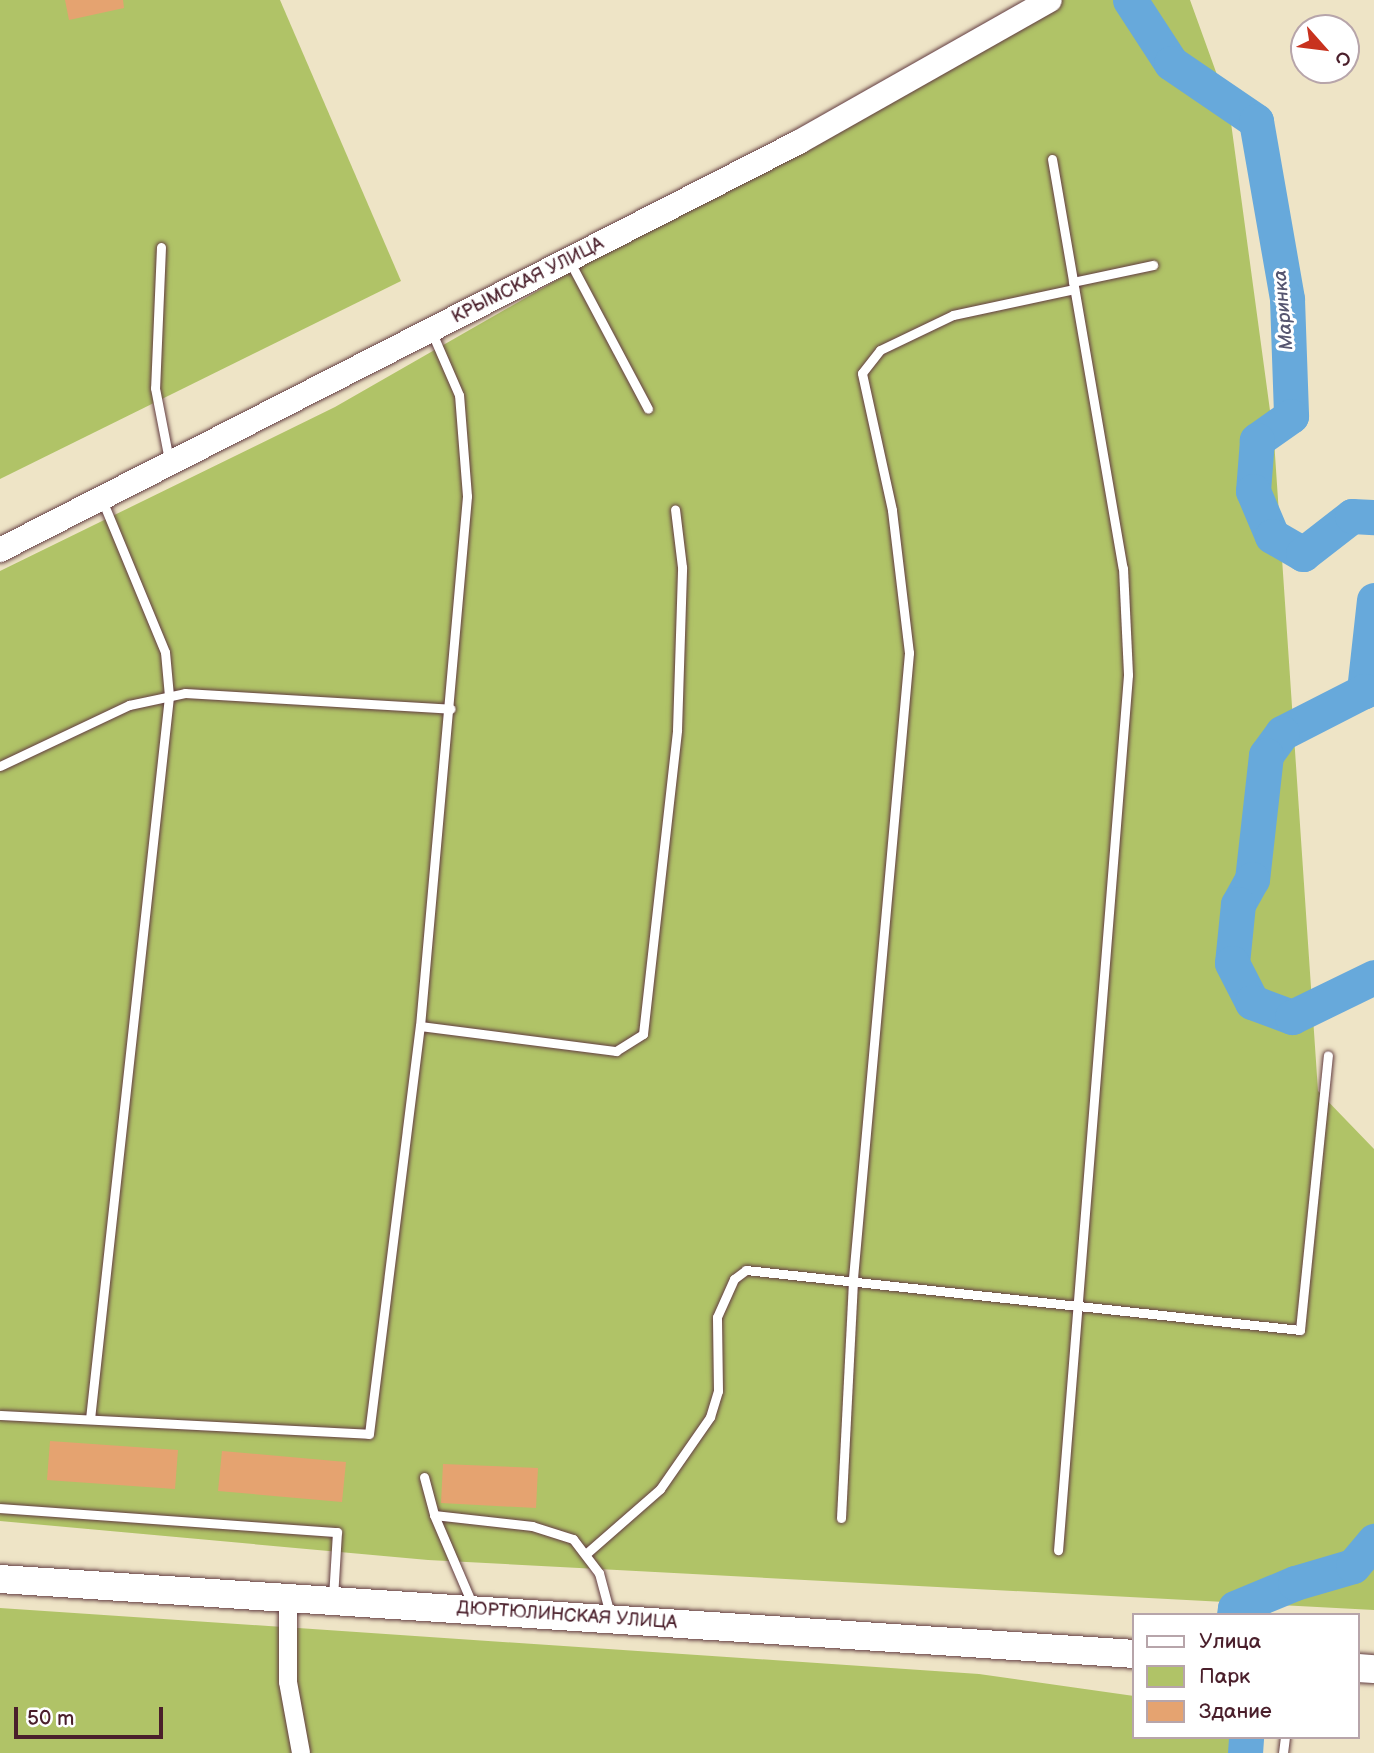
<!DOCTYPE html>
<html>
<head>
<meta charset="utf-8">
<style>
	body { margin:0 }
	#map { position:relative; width:1374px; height:1753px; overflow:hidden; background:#eee4c6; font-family:"Balsamiq Sans",sans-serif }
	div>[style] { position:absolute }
	.green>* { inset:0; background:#b0c367 }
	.river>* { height:35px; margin:-17.5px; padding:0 17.5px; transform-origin:17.5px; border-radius:17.5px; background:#67a9db }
	.building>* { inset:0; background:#e5a370 }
	.roads { filter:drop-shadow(0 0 2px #633d42) drop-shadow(0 0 2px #633d42) }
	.service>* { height:9px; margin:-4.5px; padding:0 4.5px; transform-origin:4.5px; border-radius:4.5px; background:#fff }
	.minor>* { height:18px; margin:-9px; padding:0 9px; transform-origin:9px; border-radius:9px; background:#fff }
	.secondary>* { height:24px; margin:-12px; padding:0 12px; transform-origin:12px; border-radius:12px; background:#fff }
	.primary>* { height:28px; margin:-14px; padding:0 14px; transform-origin:14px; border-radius:14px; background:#fff }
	span { translate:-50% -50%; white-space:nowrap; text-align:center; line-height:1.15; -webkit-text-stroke:6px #fff; paint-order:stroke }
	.street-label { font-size:18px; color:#4a1f2b }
	.water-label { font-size:19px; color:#565671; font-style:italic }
	.legend { position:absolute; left:1132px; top:1613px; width:228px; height:126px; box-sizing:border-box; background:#fff; border:2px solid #b7a5aa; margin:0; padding:9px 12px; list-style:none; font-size:21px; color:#4a1f2b }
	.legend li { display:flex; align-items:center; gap:14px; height:35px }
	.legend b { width:35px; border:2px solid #b7a5aa }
	.north { position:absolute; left:1290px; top:14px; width:70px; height:70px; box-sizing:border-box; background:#fff; border:2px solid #b7a5aa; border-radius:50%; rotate:118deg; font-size:19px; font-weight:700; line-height:28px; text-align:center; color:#4a1f2b }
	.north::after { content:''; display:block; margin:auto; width:24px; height:32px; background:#c8321e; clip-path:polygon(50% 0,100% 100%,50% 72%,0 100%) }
	.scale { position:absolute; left:14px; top:1707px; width:149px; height:32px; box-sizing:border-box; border:4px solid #4a1f2b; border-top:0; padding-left:9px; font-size:21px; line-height:24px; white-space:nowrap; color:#4a1f2b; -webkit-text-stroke:5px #fff; paint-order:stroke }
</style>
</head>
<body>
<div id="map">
	<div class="green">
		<i style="clip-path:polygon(0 0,280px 0,401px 281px,0 479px)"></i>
		<i style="clip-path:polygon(1046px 0,1190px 0,1229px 108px,1274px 440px,1318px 1091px,1374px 1149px,1374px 1610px,428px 1560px,0 1521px,0 571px,335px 407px)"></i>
		<i style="clip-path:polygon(0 1608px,979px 1674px,1134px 1696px,1134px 1737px,1259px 1737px,1262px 1753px,0 1753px)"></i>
	</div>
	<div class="river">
		<i style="left:1130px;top:0;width:75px;rotate:56.9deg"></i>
		<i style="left:1171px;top:63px;width:103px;rotate:34.3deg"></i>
		<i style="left:1256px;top:121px;width:181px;rotate:80.1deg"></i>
		<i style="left:1287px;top:299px;width:117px;rotate:88deg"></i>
		<i style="left:1291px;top:416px;width:42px;rotate:144.8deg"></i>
		<i style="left:1257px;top:440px;width:51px;rotate:94.5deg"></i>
		<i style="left:1253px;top:491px;width:49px;rotate:67.1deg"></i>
		<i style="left:1272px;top:536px;width:36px;rotate:30deg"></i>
		<i style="left:1303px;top:554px;width:62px;rotate:-37.8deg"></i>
		<i style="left:1352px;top:516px;width:22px;rotate:3deg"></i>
		<i style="left:1374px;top:600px;width:92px;rotate:96.3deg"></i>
		<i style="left:1364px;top:691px;width:92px;rotate:152.9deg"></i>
		<i style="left:1282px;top:733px;width:27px;rotate:126deg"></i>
		<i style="left:1266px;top:755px;width:125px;rotate:96.4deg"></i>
		<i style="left:1252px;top:879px;width:29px;rotate:119deg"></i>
		<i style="left:1238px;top:904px;width:59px;rotate:95.8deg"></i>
		<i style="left:1232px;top:963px;width:44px;rotate:62.9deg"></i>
		<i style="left:1252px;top:1002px;width:43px;rotate:20.6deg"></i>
		<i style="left:1292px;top:1017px;width:91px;rotate:-26deg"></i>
		<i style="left:1234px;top:1615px;width:7px;rotate:-82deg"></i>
		<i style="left:1235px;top:1608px;width:65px;rotate:-22.6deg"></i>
		<i style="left:1295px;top:1583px;width:60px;rotate:-16.3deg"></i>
		<i style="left:1353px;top:1566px;width:33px;rotate:-50deg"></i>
		<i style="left:1245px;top:1753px;width:16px;rotate:-86deg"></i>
	</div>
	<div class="building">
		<i style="clip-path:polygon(65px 0,123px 0,124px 8px,69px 20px)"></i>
		<i style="clip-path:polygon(50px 1441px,178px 1450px,175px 1489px,47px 1480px)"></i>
		<i style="clip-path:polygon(222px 1451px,346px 1462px,342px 1502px,218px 1491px)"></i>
		<i style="clip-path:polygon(443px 1464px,538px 1468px,536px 1508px,441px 1503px)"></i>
	</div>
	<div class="roads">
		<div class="service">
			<i style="left:1052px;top:159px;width:415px;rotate:80.2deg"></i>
			<i style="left:1123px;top:568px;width:107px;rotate:87.3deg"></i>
			<i style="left:1128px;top:675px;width:878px;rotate:94.57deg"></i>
			<i style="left:161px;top:247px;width:141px;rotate:92.4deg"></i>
			<i style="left:155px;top:388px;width:73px;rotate:79deg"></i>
			<i style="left:570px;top:262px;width:166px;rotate:62deg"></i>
			<i style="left:1073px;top:282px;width:82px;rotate:-12deg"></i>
			<i style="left:0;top:766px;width:143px;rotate:-25.3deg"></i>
			<i style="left:129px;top:705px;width:57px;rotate:-12.1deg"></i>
			<i style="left:185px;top:693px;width:266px;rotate:3.4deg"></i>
			<i style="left:420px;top:1026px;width:198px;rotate:7.3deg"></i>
			<i style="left:616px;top:1051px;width:32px;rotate:-32deg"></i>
			<i style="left:643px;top:1034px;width:306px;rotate:-83.6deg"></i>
			<i style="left:677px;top:730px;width:163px;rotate:-88.2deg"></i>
			<i style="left:682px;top:567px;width:58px;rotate:-96.9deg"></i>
			<i style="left:0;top:1415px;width:369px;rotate:2.9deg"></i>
			<i style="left:369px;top:1434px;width:411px;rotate:-82.9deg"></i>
			<i style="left:420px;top:1026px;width:532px;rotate:-84.93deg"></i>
			<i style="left:467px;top:496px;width:101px;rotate:-94.5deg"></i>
			<i style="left:459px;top:395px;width:68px;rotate:-113.5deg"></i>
			<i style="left:90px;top:1419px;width:727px;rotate:-83.76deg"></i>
			<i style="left:169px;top:696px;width:44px;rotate:-95.2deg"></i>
			<i style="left:165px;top:652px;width:165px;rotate:-112.5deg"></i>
			<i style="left:424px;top:1477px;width:39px;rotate:75deg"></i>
			<i style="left:434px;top:1515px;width:99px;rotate:6.4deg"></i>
			<i style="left:532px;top:1526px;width:43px;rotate:17.6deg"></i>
			<i style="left:573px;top:1539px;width:43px;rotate:52.6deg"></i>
			<i style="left:599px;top:1573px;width:42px;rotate:75deg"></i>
			<i style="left:0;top:1508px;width:338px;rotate:4.1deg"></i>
			<i style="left:337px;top:1532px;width:66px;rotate:93.5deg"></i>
			<i style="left:434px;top:1515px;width:99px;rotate:66.8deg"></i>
			<i style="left:841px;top:1518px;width:240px;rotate:-87.1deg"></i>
			<i style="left:853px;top:1278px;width:628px;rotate:-84.88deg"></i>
			<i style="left:909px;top:653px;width:144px;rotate:-96.8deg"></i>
			<i style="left:892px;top:510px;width:140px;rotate:-102.4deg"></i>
			<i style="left:862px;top:373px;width:29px;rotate:-52deg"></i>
			<i style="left:880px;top:350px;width:81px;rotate:-25.6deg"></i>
			<i style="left:953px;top:315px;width:124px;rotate:-12.1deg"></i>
			<i style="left:588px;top:1552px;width:96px;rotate:-41.2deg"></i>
			<i style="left:660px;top:1489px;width:88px;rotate:-55.2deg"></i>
			<i style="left:710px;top:1417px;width:27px;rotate:-73deg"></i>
			<i style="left:718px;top:1391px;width:74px;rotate:-90.8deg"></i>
			<i style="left:717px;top:1317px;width:42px;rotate:-65.9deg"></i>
			<i style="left:734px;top:1279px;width:15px;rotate:-37deg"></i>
			<i style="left:746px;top:1270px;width:557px;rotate:6.18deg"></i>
			<i style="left:1300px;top:1330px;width:276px;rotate:-84.2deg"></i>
			<i style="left:1283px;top:1753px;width:16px;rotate:-83deg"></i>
		</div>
		<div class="minor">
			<i style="left:288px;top:1599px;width:83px;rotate:90deg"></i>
			<i style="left:288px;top:1682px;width:72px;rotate:79.6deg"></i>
		</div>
		<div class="secondary">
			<i style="left:0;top:550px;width:897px;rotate:-27.05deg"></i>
			<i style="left:799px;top:142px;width:288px;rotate:-29.5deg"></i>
		</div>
		<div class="primary">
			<i style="left:0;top:1579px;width:1136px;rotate:3.78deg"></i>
			<i style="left:1358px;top:1668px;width:16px;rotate:4deg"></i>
		</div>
	</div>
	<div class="street-label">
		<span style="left:528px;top:281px;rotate:-27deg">КРЫМСКАЯ УЛИЦА</span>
		<span style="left:567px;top:1616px;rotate:4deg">ДЮРТЮЛИНСКАЯ УЛИЦА</span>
	</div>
	<div class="water-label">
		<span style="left:1284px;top:310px;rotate:-95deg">Маринка</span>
	</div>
	<ul class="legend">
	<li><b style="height:9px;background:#fff"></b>Улица</li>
	<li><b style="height:19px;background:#b0c367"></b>Парк</li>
	<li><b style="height:19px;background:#e5a370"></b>Здание</li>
	</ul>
	<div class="north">С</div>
	<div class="scale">50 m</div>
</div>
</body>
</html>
